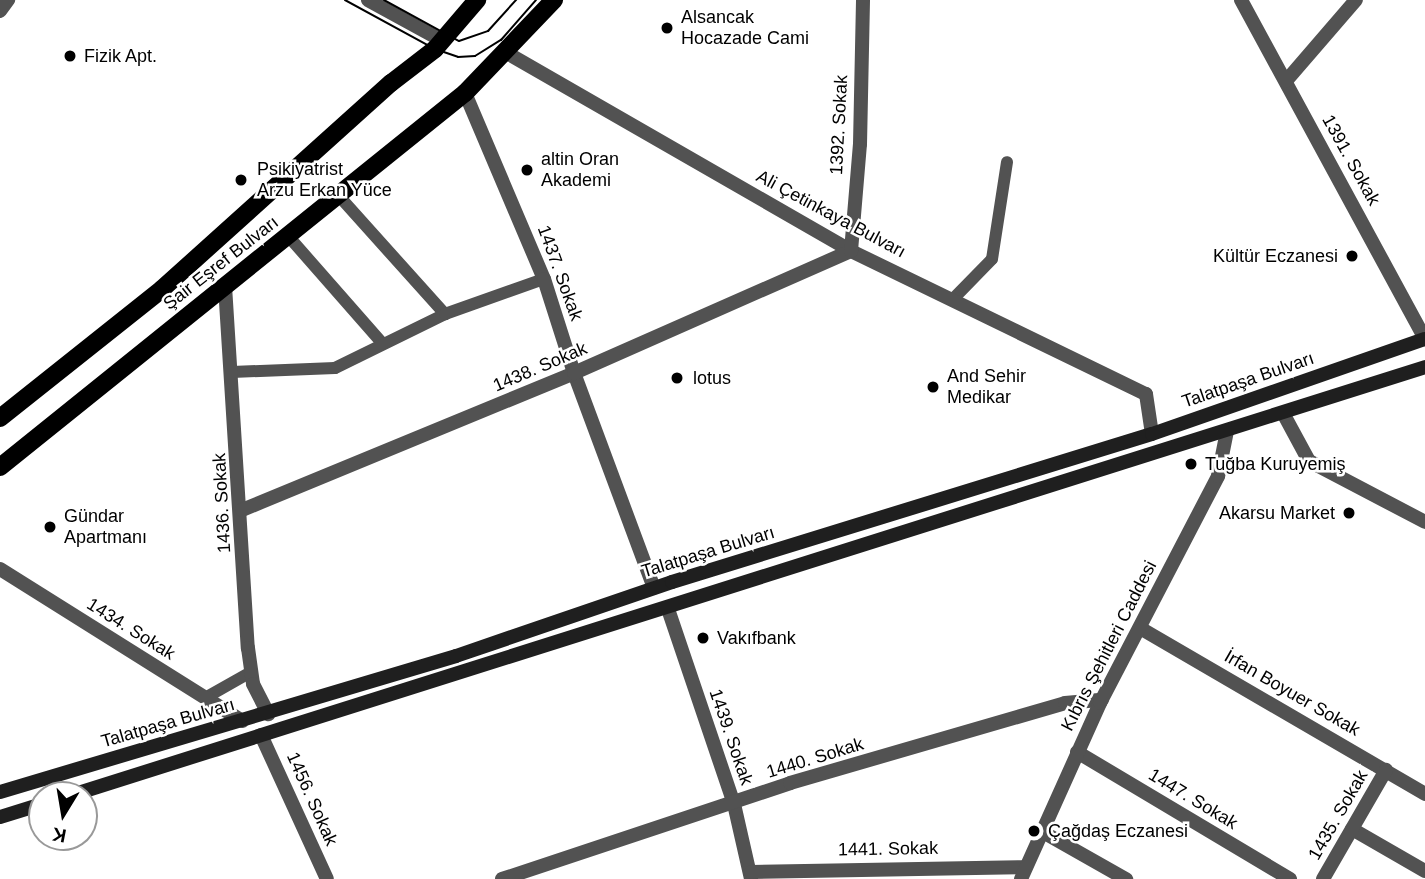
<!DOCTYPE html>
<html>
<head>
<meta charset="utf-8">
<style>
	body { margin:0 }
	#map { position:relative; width:1425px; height:879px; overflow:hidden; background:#fff; font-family:Arial,sans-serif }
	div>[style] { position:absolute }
	.lane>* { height:12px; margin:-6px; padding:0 6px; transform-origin:6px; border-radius:6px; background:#525252 }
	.street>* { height:14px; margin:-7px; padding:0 7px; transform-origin:7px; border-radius:7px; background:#525252 }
	.secondary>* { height:14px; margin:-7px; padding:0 7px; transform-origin:7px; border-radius:7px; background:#1f1f1f }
	.primary>* { height:18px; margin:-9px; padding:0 9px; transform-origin:9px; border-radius:9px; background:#000 }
	.tram>* { height:2px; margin:-1px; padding:0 1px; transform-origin:1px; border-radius:1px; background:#000 }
	.dots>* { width:19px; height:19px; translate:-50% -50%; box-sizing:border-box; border:4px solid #fff; border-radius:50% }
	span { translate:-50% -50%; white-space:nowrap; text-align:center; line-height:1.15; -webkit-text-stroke:5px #fff; paint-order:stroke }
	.poi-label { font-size:18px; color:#000 }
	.left { translate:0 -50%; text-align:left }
	.right { translate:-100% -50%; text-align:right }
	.street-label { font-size:18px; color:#000 }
	.north { position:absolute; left:28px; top:781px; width:70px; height:70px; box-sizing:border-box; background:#fff; border:2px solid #999; border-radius:50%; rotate:191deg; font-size:19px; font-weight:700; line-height:28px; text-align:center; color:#000 }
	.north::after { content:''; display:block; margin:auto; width:24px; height:32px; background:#000; clip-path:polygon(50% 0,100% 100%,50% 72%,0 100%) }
</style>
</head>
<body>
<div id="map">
	<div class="lane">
		<i style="left:339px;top:196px;width:159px;rotate:48.1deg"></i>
		<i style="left:289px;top:237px;width:142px;rotate:48.7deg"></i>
		<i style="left:954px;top:298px;width:54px;rotate:-45.7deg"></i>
		<i style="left:992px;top:259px;width:98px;rotate:-81.2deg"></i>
		<i style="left:232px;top:372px;width:103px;rotate:-2.2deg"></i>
		<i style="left:335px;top:368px;width:123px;rotate:-26.1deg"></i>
		<i style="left:445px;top:314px;width:105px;rotate:-19.5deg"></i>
		<i style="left:205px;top:698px;width:53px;rotate:-29.5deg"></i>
	</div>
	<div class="street">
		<i style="left:368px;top:0;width:85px;rotate:28.7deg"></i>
		<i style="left:1241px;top:0;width:386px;rotate:61.5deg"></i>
		<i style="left:0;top:11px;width:14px;rotate:-54deg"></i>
		<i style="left:507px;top:53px;width:397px;rotate:29.9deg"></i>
		<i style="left:851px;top:251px;width:328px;rotate:25.9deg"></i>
		<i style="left:1146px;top:394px;width:40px;rotate:81.5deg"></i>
		<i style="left:1286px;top:81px;width:107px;rotate:-49.2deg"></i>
		<i style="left:465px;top:93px;width:202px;rotate:67deg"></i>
		<i style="left:544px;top:279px;width:99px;rotate:72.3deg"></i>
		<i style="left:574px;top:373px;width:229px;rotate:69.6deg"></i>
		<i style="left:225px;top:286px;width:363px;rotate:86.4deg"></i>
		<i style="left:248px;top:648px;width:36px;rotate:82deg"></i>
		<i style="left:253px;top:684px;width:34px;rotate:63deg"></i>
		<i style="left:1283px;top:413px;width:55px;rotate:61.6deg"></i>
		<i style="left:1309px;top:461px;width:131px;rotate:27.7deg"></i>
		<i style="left:242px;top:510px;width:359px;rotate:-22.4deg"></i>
		<i style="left:574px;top:373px;width:303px;rotate:-23.8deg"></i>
		<i style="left:851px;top:251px;width:107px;rotate:-85.2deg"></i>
		<i style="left:860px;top:144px;width:144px;rotate:-88.8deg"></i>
		<i style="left:0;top:569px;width:286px;rotate:32.1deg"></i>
		<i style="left:668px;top:609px;width:206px;rotate:71.3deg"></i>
		<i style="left:734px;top:804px;width:77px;rotate:77.2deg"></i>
		<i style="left:1140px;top:628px;width:330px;rotate:30.2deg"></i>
		<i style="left:261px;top:735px;width:158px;rotate:65.4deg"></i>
		<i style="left:1077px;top:752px;width:248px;rotate:30.8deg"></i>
		<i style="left:1352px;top:829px;width:84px;rotate:29.9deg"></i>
		<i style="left:1041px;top:831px;width:98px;rotate:29.5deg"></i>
		<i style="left:751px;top:872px;width:274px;rotate:-1deg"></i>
		<i style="left:502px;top:879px;width:304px;rotate:-18.4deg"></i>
		<i style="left:790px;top:783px;width:286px;rotate:-16.2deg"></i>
		<i style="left:1065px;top:703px;width:37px;rotate:-5deg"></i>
		<i style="left:1021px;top:879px;width:193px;rotate:-65.8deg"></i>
		<i style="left:1100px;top:703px;width:256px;rotate:-62.5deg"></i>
		<i style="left:1218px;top:476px;width:46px;rotate:-78.7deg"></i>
		<i style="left:1323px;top:879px;width:126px;rotate:-60deg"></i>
	</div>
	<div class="secondary">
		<i style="left:0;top:792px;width:476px;rotate:-16.6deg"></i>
		<i style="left:456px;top:656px;width:228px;rotate:-18.9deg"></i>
		<i style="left:672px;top:582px;width:502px;rotate:-17.14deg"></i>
		<i style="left:1152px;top:434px;width:289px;rotate:-19.2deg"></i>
		<i style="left:72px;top:795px;width:1419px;rotate:-17.55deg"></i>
		<i style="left:0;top:817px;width:44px;rotate:-17.2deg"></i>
	</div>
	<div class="primary">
		<i style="left:0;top:418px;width:207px;rotate:-38.5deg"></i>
		<i style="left:162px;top:289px;width:308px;rotate:-42deg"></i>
		<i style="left:391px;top:83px;width:56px;rotate:-37.7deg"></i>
		<i style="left:435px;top:49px;width:65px;rotate:-49.4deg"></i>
		<i style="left:0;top:467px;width:597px;rotate:-38.81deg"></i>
		<i style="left:465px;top:93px;width:129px;rotate:-46.3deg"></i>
	</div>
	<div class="tram">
		<i style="left:345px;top:0;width:102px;rotate:28.6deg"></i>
		<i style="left:435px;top:49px;width:24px;rotate:19deg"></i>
		<i style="left:458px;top:57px;width:17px;rotate:-3deg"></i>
		<i style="left:475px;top:56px;width:31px;rotate:-32deg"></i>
		<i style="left:501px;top:40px;width:53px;rotate:-48.8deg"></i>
		<i style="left:384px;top:0;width:85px;rotate:28.7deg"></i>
		<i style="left:459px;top:41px;width:31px;rotate:-19deg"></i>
		<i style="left:488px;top:31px;width:42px;rotate:-47.9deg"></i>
	</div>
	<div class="dots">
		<i style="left:667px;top:28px;background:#000"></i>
		<i style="left:70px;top:56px;background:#000"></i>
		<i style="left:527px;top:170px;background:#000"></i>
		<i style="left:241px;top:180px;background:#000"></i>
		<i style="left:1352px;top:256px;background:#000"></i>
		<i style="left:677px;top:378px;background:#000"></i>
		<i style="left:933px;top:387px;background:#000"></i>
		<i style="left:1191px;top:464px;background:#000"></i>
		<i style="left:1349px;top:513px;background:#000"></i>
		<i style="left:50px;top:527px;background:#000"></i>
		<i style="left:703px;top:638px;background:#000"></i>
		<i style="left:1034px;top:831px;background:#000"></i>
	</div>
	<div class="poi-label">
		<span class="left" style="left:681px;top:28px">Alsancak<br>Hocazade Cami</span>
		<span class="left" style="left:84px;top:56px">Fizik Apt.</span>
		<span class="left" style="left:541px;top:170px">altin Oran<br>Akademi</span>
		<span class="left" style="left:257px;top:180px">Psikiyatrist<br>Arzu Erkan Yüce</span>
		<span class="right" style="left:1338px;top:256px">Kültür Eczanesi</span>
		<span class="left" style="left:947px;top:387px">And Sehir<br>Medikar</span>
		<span class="left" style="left:693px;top:378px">lotus</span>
		<span class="left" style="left:1205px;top:464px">Tuğba Kuruyemiş</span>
		<span class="right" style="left:1335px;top:513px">Akarsu Market</span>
		<span class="left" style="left:64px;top:527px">Gündar<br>Apartmanı</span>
		<span class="left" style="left:717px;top:638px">Vakıfbank</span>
		<span class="left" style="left:1048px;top:831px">Çağdaş Eczanesi</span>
	</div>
	<div class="street-label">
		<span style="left:839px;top:125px;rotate:-87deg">1392. Sokak</span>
		<span style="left:1351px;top:160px;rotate:61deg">1391. Sokak</span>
		<span style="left:831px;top:214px;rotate:28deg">Ali Çetinkaya Bulvarı</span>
		<span style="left:221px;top:263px;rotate:-38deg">Şair Eşref Bulvarı</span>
		<span style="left:560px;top:273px;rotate:70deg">1437. Sokak</span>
		<span style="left:540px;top:367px;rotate:-23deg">1438. Sokak</span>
		<span style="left:1248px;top:380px;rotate:-19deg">Talatpaşa Bulvarı</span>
		<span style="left:222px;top:503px;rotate:-93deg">1436. Sokak</span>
		<span style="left:708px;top:552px;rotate:-17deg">Talatpaşa Bulvarı</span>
		<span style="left:131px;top:629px;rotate:32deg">1434. Sokak</span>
		<span style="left:1109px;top:646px;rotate:-63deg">Kıbrıs Şehitleri Caddesi</span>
		<span style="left:1292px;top:693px;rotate:30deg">İrfan Boyuer Sokak</span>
		<span style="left:168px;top:723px;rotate:-16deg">Talatpaşa Bulvarı</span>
		<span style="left:731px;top:737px;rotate:71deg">1439. Sokak</span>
		<span style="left:815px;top:758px;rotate:-17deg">1440. Sokak</span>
		<span style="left:312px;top:799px;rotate:66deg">1456. Sokak</span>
		<span style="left:1193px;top:799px;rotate:31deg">1447. Sokak</span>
		<span style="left:1338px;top:815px;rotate:-60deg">1435. Sokak</span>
		<span style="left:888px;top:849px;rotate:-1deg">1441. Sokak</span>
	</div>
	<div class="north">K</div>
</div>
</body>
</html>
